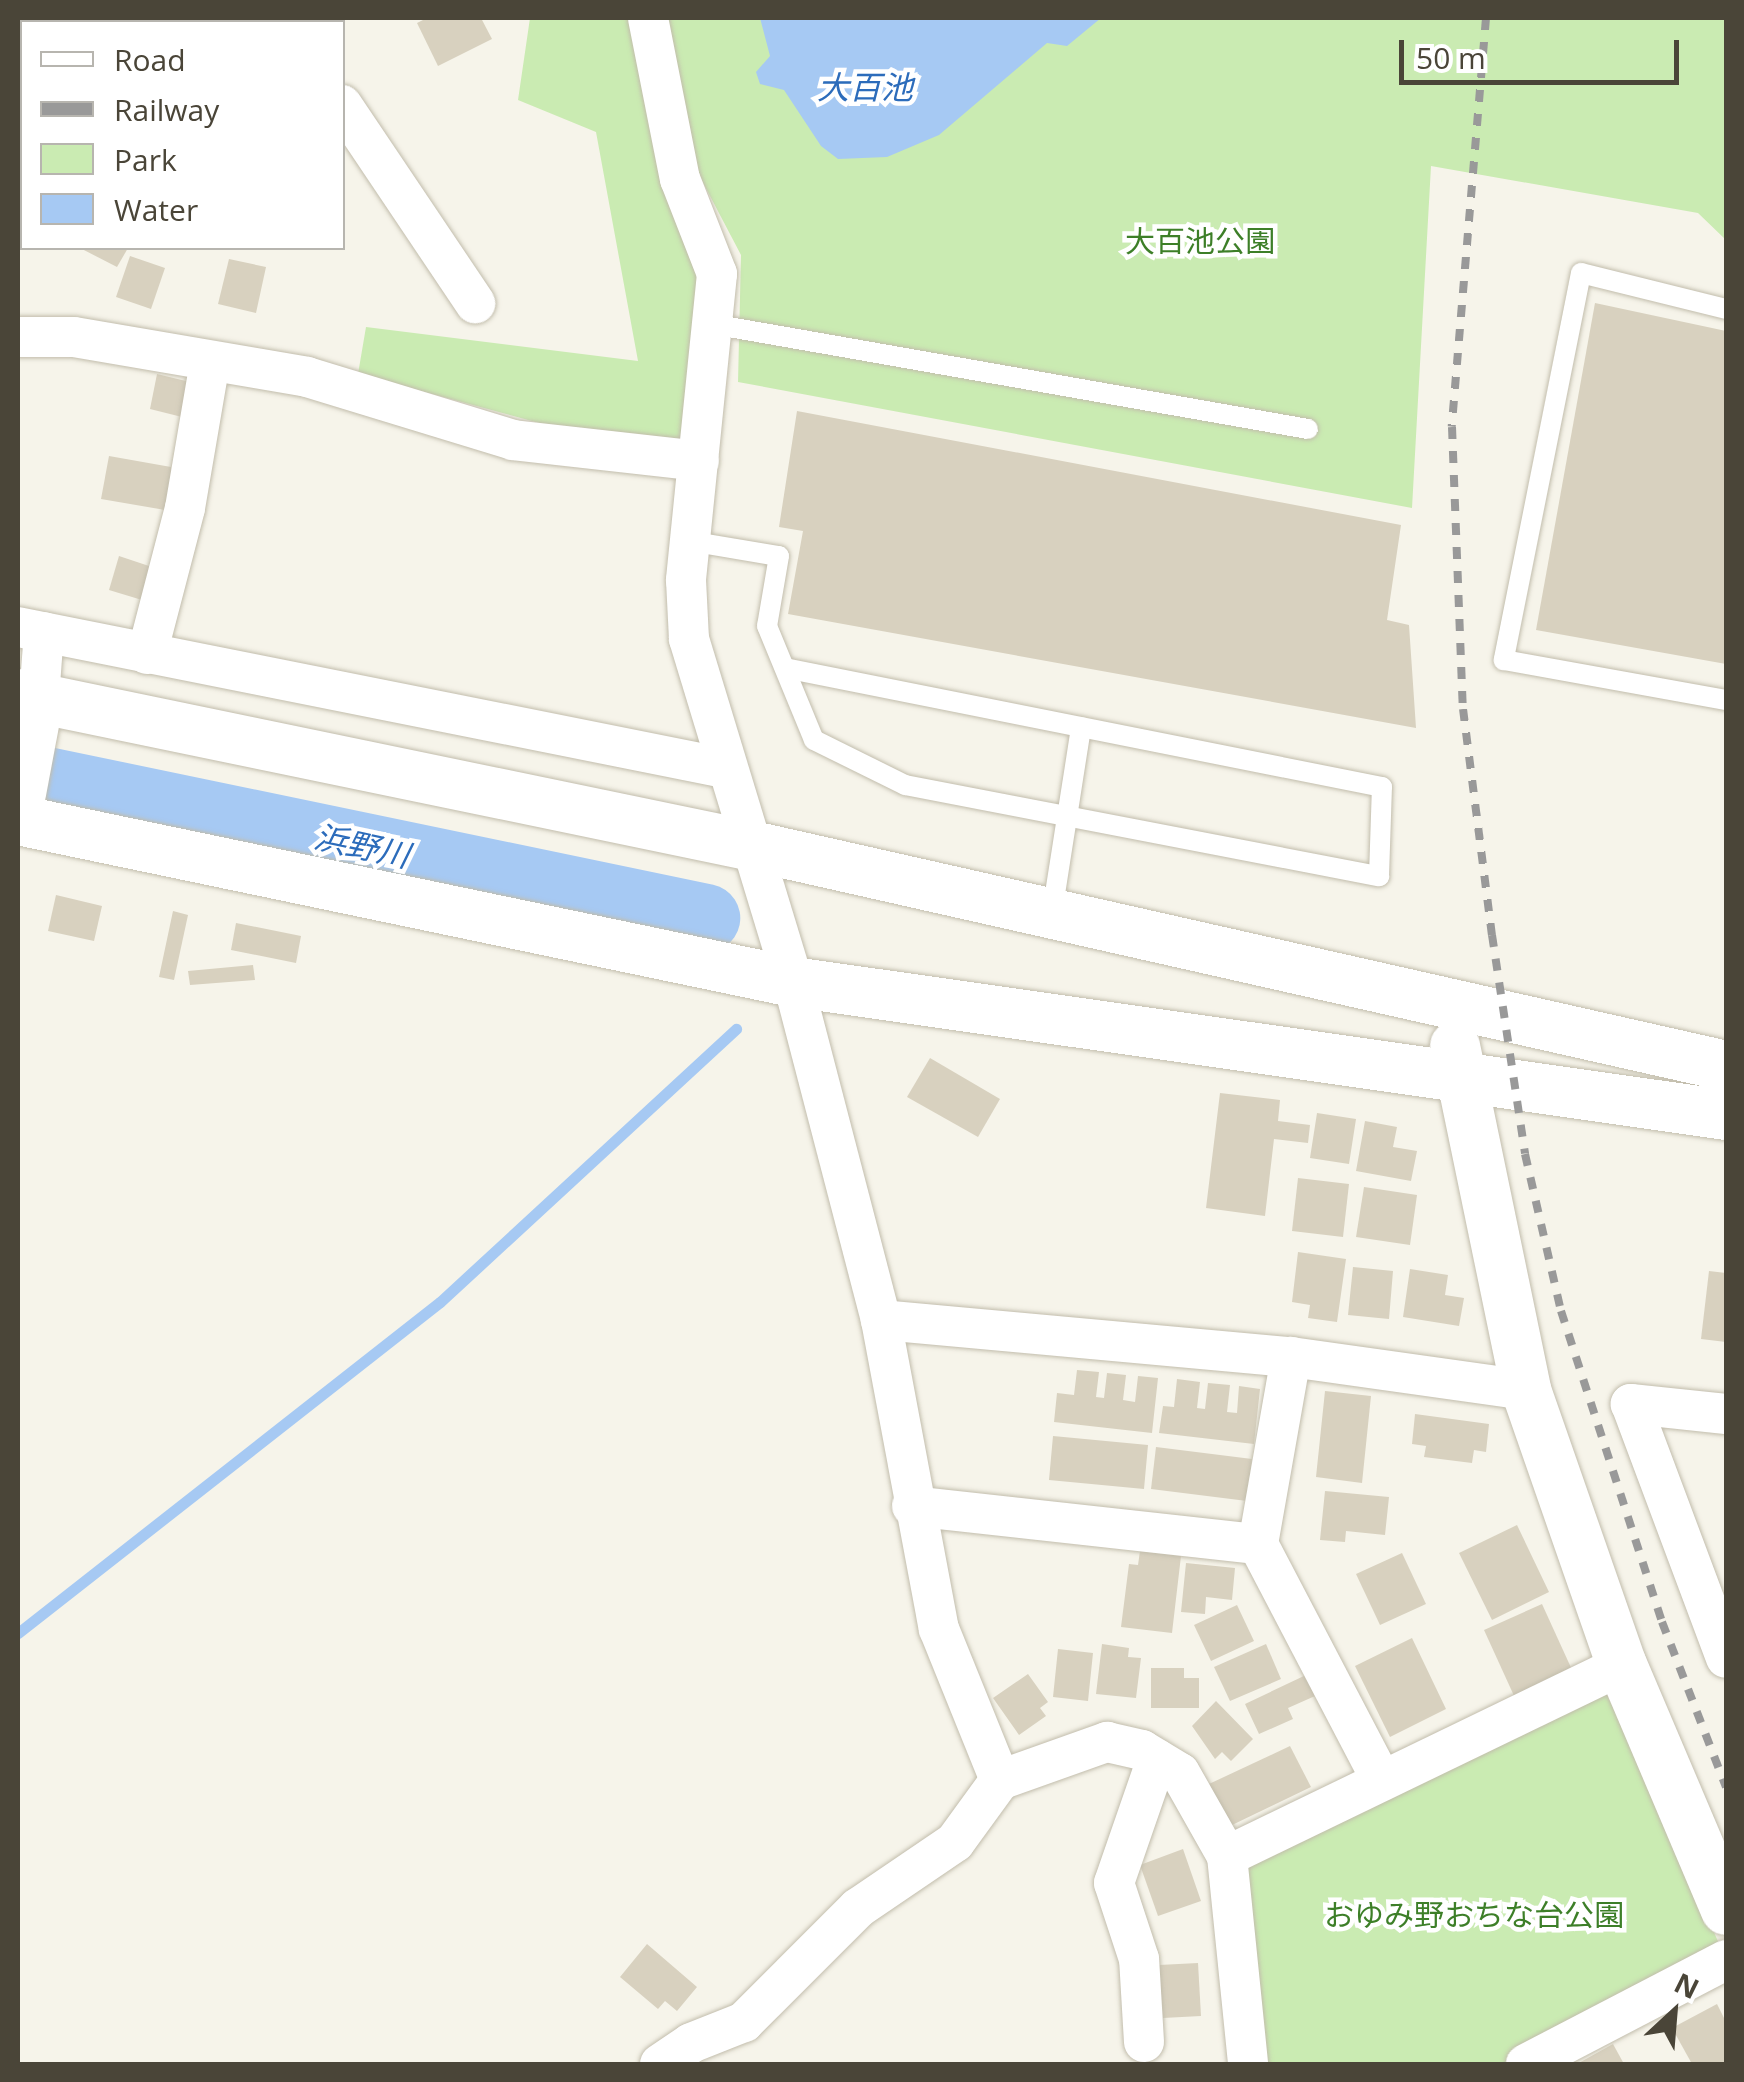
<!DOCTYPE html>
<html>
<head>
<meta charset="utf-8">
<style>
	body { margin:0 }
	#map { position:relative; width:1744px; height:2082px; overflow:hidden; background:#f6f4ea; font-family:"Open Sans","Noto Sans JP",sans-serif }
	div>[style] { position:absolute }
	.green>* { inset:0; background:#caebb2 }
	.water>* { inset:0; background:#a6c9f3 }
	.stream>* { height:11px; margin:-5.5px; padding:0 5.5px; transform-origin:5.5px; border-radius:5.5px; background:#a6c9f3 }
	.river>* { height:68px; margin:-34px; padding:0 34px; transform-origin:34px; border-radius:34px; background:#a6c9f3 }
	.building>* { inset:0; background:#d8d1bf }
	.roads { filter:drop-shadow(0 0 2px #c2bdac) drop-shadow(0 0 2px #c2bdac) }
	.service>* { height:20px; margin:-10px; padding:0 10px; transform-origin:10px; border-radius:10px; background:#fff }
	.minor>* { height:40px; margin:-20px; padding:0 20px; transform-origin:20px; border-radius:20px; background:#fff }
	.tertiary>* { height:50px; margin:-25px; padding:0 25px; transform-origin:25px; border-radius:25px; background:#fff }
	.rail>* { height:8px; margin-top:-4px; transform-origin:0; background:repeating-linear-gradient(90deg,#999 0 12px,transparent 0 24px) }
	span { translate:-50% -50%; white-space:nowrap; text-align:center; line-height:1.15; -webkit-text-stroke:9px #fff; paint-order:stroke }
	.park-label { font-size:30px; color:#3d7f28 }
	.water-label { font-size:32px; color:#2c6cbb; font-style:italic }
	.frame { position:absolute; inset:0; border:20px solid #4a4538; pointer-events:none }
	.legend { position:absolute; left:20px; top:20px; width:325px; height:230px; box-sizing:border-box; background:#fff; border:2px solid #b7b5af; margin:0; padding:12px 18px; list-style:none; font-size:30px; color:#4a4538 }
	.legend li { display:flex; align-items:center; gap:20px; height:50px }
	.legend b { width:50px; border:2px solid #b7b5af }
	.north { position:absolute; left:1624px; top:1962px; width:100px; height:100px; -webkit-text-stroke:8px #fff; paint-order:stroke; rotate:26deg; font-size:28px; font-weight:700; line-height:40px; text-align:center; color:#4a4538 }
	.north::after { content:''; display:block; margin:auto; width:35px; height:45px; background:#4a4538; clip-path:polygon(50% 0,100% 100%,50% 72%,0 100%) }
	.scale { position:absolute; left:1399px; top:40px; width:280px; height:45px; box-sizing:border-box; border:5px solid #4a4538; border-top:0; padding-left:12px; font-size:30px; line-height:35px; white-space:nowrap; color:#4a4538; -webkit-text-stroke:8px #fff; paint-order:stroke }
</style>
</head>
<body>
<div id="map">
	<div class="green">
		<i style="clip-path:polygon(530px 18px,1726px 18px,1726px 240px,1698px 213px,1431px 166px,1412px 508px,738px 382px,741px 255px,699px 175px,709px 276px,689px 440px,543px 424px,358px 374px,366px 327px,638px 361px,596px 132px,518px 100px)"></i>
		<i style="clip-path:polygon(1604px 1688px,1721px 1948px,1503px 2064px,1263px 2064px,1245px 1867px)"></i>
	</div>
	<div class="water">
		<i style="clip-path:polygon(760px 18px,1101px 18px,1067px 46px,1047px 43px,939px 135px,887px 157px,838px 159px,821px 146px,784px 90px,760px 84px,756px 72px,770px 56px)"></i>
	</div>
	<div class="stream">
		<i style="left:18px;top:1633px;width:536px;rotate:-38.11deg"></i>
		<i style="left:440px;top:1302px;width:403px;rotate:-42.7deg"></i>
	</div>
	<div class="river">
		<i style="left:18px;top:775px;width:703px;rotate:11.74deg"></i>
	</div>
	<div class="building">
		<i style="clip-path:polygon(427px 18px,481px 18px,492px 39px,438px 66px,417px 23px)"></i>
		<i style="clip-path:polygon(80px 248px,128px 248px,117px 267px)"></i>
		<i style="clip-path:polygon(130px 256px,165px 268px,151px 309px,116px 297px)"></i>
		<i style="clip-path:polygon(229px 259px,266px 267px,256px 313px,218px 304px)"></i>
		<i style="clip-path:polygon(1595px 303px,1726px 331px,1726px 664px,1536px 630px)"></i>
		<i style="clip-path:polygon(157px 374px,190px 382px,182px 417px,150px 409px)"></i>
		<i style="clip-path:polygon(797px 411px,1401px 525px,1387px 620px,1409px 625px,1416px 728px,788px 614px,803px 531px,779px 527px)"></i>
		<i style="clip-path:polygon(109px 456px,171px 467px,171px 511px,101px 499px)"></i>
		<i style="clip-path:polygon(119px 556px,152px 567px,142px 600px,109px 590px)"></i>
		<i style="clip-path:polygon(56px 895px,102px 906px,94px 941px,48px 931px)"></i>
		<i style="clip-path:polygon(173px 911px,188px 915px,174px 980px,159px 977px)"></i>
		<i style="clip-path:polygon(236px 923px,301px 936px,296px 963px,231px 950px)"></i>
		<i style="clip-path:polygon(253px 965px,255px 980px,190px 985px,188px 971px)"></i>
		<i style="clip-path:polygon(930px 1058px,1000px 1099px,978px 1137px,907px 1097px)"></i>
		<i style="clip-path:polygon(1220px 1093px,1280px 1100px,1278px 1121px,1310px 1125px,1308px 1143px,1274px 1139px,1265px 1216px,1206px 1208px)"></i>
		<i style="clip-path:polygon(1317px 1113px,1356px 1119px,1349px 1164px,1310px 1158px)"></i>
		<i style="clip-path:polygon(1365px 1121px,1397px 1127px,1393px 1147px,1417px 1151px,1411px 1181px,1356px 1171px)"></i>
		<i style="clip-path:polygon(1298px 1178px,1349px 1184px,1343px 1237px,1292px 1231px)"></i>
		<i style="clip-path:polygon(1364px 1187px,1417px 1195px,1410px 1245px,1356px 1237px)"></i>
		<i style="clip-path:polygon(1298px 1252px,1346px 1259px,1337px 1322px,1308px 1318px,1310px 1305px,1292px 1302px)"></i>
		<i style="clip-path:polygon(1353px 1267px,1393px 1271px,1389px 1319px,1348px 1315px)"></i>
		<i style="clip-path:polygon(1410px 1269px,1448px 1275px,1445px 1295px,1464px 1298px,1459px 1326px,1403px 1317px)"></i>
		<i style="clip-path:polygon(1709px 1271px,1726px 1273px,1726px 1342px,1701px 1339px)"></i>
		<i style="clip-path:polygon(1077px 1370px,1099px 1372px,1096px 1397px,1104px 1398px,1107px 1373px,1126px 1375px,1123px 1400px,1135px 1402px,1138px 1376px,1158px 1378px,1152px 1433px,1054px 1422px,1057px 1393px,1074px 1395px)"></i>
		<i style="clip-path:polygon(1177px 1379px,1200px 1382px,1197px 1408px,1205px 1409px,1208px 1383px,1230px 1385px,1227px 1412px,1237px 1413px,1239px 1386px,1260px 1389px,1254px 1444px,1159px 1433px,1163px 1406px,1174px 1407px)"></i>
		<i style="clip-path:polygon(1325px 1391px,1371px 1396px,1362px 1483px,1316px 1477px)"></i>
		<i style="clip-path:polygon(1415px 1414px,1489px 1424px,1486px 1452px,1474px 1450px,1472px 1463px,1424px 1457px,1426px 1446px,1412px 1444px)"></i>
		<i style="clip-path:polygon(1053px 1436px,1148px 1445px,1144px 1489px,1049px 1480px)"></i>
		<i style="clip-path:polygon(1156px 1447px,1252px 1459px,1247px 1501px,1151px 1489px)"></i>
		<i style="clip-path:polygon(1325px 1491px,1389px 1497px,1385px 1535px,1346px 1531px,1345px 1542px,1320px 1540px)"></i>
		<i style="clip-path:polygon(1517px 1525px,1549px 1592px,1492px 1620px,1459px 1553px)"></i>
		<i style="clip-path:polygon(1140px 1551px,1181px 1556px,1172px 1633px,1121px 1627px,1129px 1564px,1138px 1565px)"></i>
		<i style="clip-path:polygon(1402px 1553px,1426px 1604px,1380px 1625px,1356px 1574px)"></i>
		<i style="clip-path:polygon(1186px 1563px,1235px 1568px,1232px 1600px,1206px 1597px,1205px 1614px,1181px 1612px)"></i>
		<i style="clip-path:polygon(1542px 1604px,1573px 1672px,1515px 1698px,1484px 1630px)"></i>
		<i style="clip-path:polygon(1237px 1605px,1254px 1641px,1211px 1661px,1194px 1625px)"></i>
		<i style="clip-path:polygon(1412px 1638px,1446px 1709px,1390px 1737px,1355px 1666px)"></i>
		<i style="clip-path:polygon(1102px 1644px,1129px 1648px,1128px 1657px,1141px 1658px,1136px 1698px,1096px 1694px)"></i>
		<i style="clip-path:polygon(1266px 1644px,1281px 1679px,1230px 1701px,1214px 1667px)"></i>
		<i style="clip-path:polygon(1058px 1649px,1093px 1653px,1088px 1701px,1053px 1697px)"></i>
		<i style="clip-path:polygon(1151px 1668px,1184px 1668px,1184px 1678px,1199px 1678px,1199px 1708px,1151px 1708px)"></i>
		<i style="clip-path:polygon(1028px 1674px,1048px 1702px,1040px 1708px,1046px 1716px,1019px 1735px,993px 1698px)"></i>
		<i style="clip-path:polygon(1306px 1675px,1315px 1696px,1288px 1708px,1293px 1719px,1259px 1734px,1245px 1704px)"></i>
		<i style="clip-path:polygon(1216px 1701px,1253px 1739px,1231px 1761px,1222px 1752px,1215px 1759px,1192px 1726px)"></i>
		<i style="clip-path:polygon(1290px 1746px,1311px 1787px,1230px 1826px,1209px 1784px)"></i>
		<i style="clip-path:polygon(1183px 1849px,1201px 1901px,1158px 1916px,1140px 1865px)"></i>
		<i style="clip-path:polygon(647px 1944px,697px 1987px,677px 2011px,665px 2001px,658px 2009px,620px 1977px)"></i>
		<i style="clip-path:polygon(1198px 1963px,1201px 2016px,1163px 2018px,1159px 1965px)"></i>
		<i style="clip-path:polygon(1717px 2004px,1726px 2022px,1726px 2064px,1692px 2064px,1672px 2028px)"></i>
		<i style="clip-path:polygon(1613px 2044px,1624px 2064px,1577px 2064px)"></i>
	</div>
	<div class="roads">
		<div class="service">
			<i style="left:1726px;top:309px;width:149px;rotate:-166.1deg"></i>
			<i style="left:1581px;top:273px;width:395px;rotate:101.3deg"></i>
			<i style="left:1504px;top:660px;width:226px;rotate:10.2deg"></i>
			<i style="left:712px;top:324px;width:605px;rotate:9.99deg"></i>
			<i style="left:689px;top:541px;width:91px;rotate:9.5deg"></i>
			<i style="left:779px;top:556px;width:71px;rotate:99.7deg"></i>
			<i style="left:767px;top:626px;width:123px;rotate:67.6deg"></i>
			<i style="left:814px;top:740px;width:102px;rotate:26.3deg"></i>
			<i style="left:905px;top:785px;width:483px;rotate:10.9deg"></i>
			<i style="left:1379px;top:876px;width:89px;rotate:-88.1deg"></i>
			<i style="left:1382px;top:787px;width:609px;rotate:-168.73deg"></i>
			<i style="left:1052px;top:913px;width:188px;rotate:-81.1deg"></i>
		</div>
		<div class="minor">
			<i style="left:273px;top:18px;width:6px;rotate:39deg"></i>
			<i style="left:648px;top:18px;width:164px;rotate:78.8deg"></i>
			<i style="left:680px;top:179px;width:102px;rotate:68.7deg"></i>
			<i style="left:717px;top:274px;width:308px;rotate:95.8deg"></i>
			<i style="left:686px;top:580px;width:59px;rotate:87.1deg"></i>
			<i style="left:689px;top:639px;width:358px;rotate:73.1deg"></i>
			<i style="left:793px;top:982px;width:349px;rotate:75.4deg"></i>
			<i style="left:881px;top:1320px;width:314px;rotate:79.4deg"></i>
			<i style="left:939px;top:1629px;width:163px;rotate:68deg"></i>
			<i style="left:313px;top:22px;width:7px;rotate:-34deg"></i>
			<i style="left:342px;top:105px;width:239px;rotate:56.1deg"></i>
			<i style="left:18px;top:127px;width:6px;rotate:51deg"></i>
			<i style="left:18px;top:337px;width:56px"></i>
			<i style="left:74px;top:337px;width:236px;rotate:9.7deg"></i>
			<i style="left:307px;top:377px;width:215px;rotate:17deg"></i>
			<i style="left:513px;top:440px;width:187px;rotate:6.4deg"></i>
			<i style="left:18px;top:627px;width:721px;rotate:11.28deg"></i>
			<i style="left:147px;top:654px;width:151px;rotate:-75.4deg"></i>
			<i style="left:185px;top:508px;width:149px;rotate:-80.3deg"></i>
			<i style="left:39px;top:698px;width:66px;rotate:-85.7deg"></i>
			<i style="left:881px;top:1320px;width:412px;rotate:5.2deg"></i>
			<i style="left:1291px;top:1357px;width:237px;rotate:8deg"></i>
			<i style="left:1291px;top:1357px;width:190px;rotate:100deg"></i>
			<i style="left:1258px;top:1544px;width:267px;rotate:62.4deg"></i>
			<i style="left:1726px;top:1414px;width:96px;rotate:-174deg"></i>
			<i style="left:1631px;top:1404px;width:271px;rotate:69.5deg"></i>
			<i style="left:912px;top:1506px;width:348px;rotate:6.3deg"></i>
			<i style="left:1227px;top:1856px;width:439px;rotate:-25.8deg"></i>
			<i style="left:1144px;top:2042px;width:83px;rotate:-93.4deg"></i>
			<i style="left:1139px;top:1959px;width:80px;rotate:-108.2deg"></i>
			<i style="left:1114px;top:1883px;width:131px;rotate:-70.9deg"></i>
			<i style="left:660px;top:2064px;width:37px;rotate:-34deg"></i>
			<i style="left:691px;top:2043px;width:57px;rotate:-21.6deg"></i>
			<i style="left:744px;top:2022px;width:161px;rotate:-45deg"></i>
			<i style="left:858px;top:1908px;width:117px;rotate:-34.2deg"></i>
			<i style="left:955px;top:1842px;width:77px;rotate:-54deg"></i>
			<i style="left:1000px;top:1780px;width:114px;rotate:-19.6deg"></i>
			<i style="left:1107px;top:1742px;width:36px;rotate:13deg"></i>
			<i style="left:1142px;top:1750px;width:44px;rotate:31.2deg"></i>
			<i style="left:1180px;top:1773px;width:95px;rotate:60.5deg"></i>
			<i style="left:1227px;top:1856px;width:209px;rotate:84.2deg"></i>
			<i style="left:1526px;top:2064px;width:225px;rotate:-27.5deg"></i>
		</div>
		<div class="tertiary">
			<i style="left:18px;top:694px;width:745px;rotate:11.69deg"></i>
			<i style="left:748px;top:845px;width:1003px;rotate:12.73deg"></i>
			<i style="left:18px;top:809px;width:113px;rotate:-79.3deg"></i>
			<i style="left:18px;top:820px;width:792px;rotate:11.81deg"></i>
			<i style="left:793px;top:982px;width:942px;rotate:8.11deg"></i>
			<i style="left:1455px;top:1046px;width:351px;rotate:78.3deg"></i>
			<i style="left:1526px;top:1390px;width:291px;rotate:70.8deg"></i>
			<i style="left:1622px;top:1665px;width:266px;rotate:67deg"></i>
		</div>
	</div>
	<div class="rail">
		<i style="left:1486px;top:18px;width:410px;rotate:94.8deg"></i>
		<i style="left:1452px;top:427px;width:282px;rotate:87.8deg"></i>
		<i style="left:1463px;top:709px;width:228px;rotate:82.7deg"></i>
		<i style="left:1492px;top:935px;width:221px;rotate:81.4deg"></i>
		<i style="left:1525px;top:1154px;width:161px;rotate:77.1deg"></i>
		<i style="left:1561px;top:1311px;width:327px;rotate:72deg"></i>
		<i style="left:1662px;top:1622px;width:177px;rotate:68.8deg"></i>
	</div>
	<div class="park-label">
		<span style="left:1200px;top:241px">大百池公園</span>
		<span style="left:1474px;top:1915px">おゆみ野おちな台公園</span>
	</div>
	<div class="water-label">
		<span style="left:865px;top:87px">大百池</span>
		<span style="left:362px;top:846px;rotate:12deg">浜野川</span>
	</div>
	<div class="frame"></div>
	<ul class="legend">
	<li><b style="height:12px;background:#fff"></b>Road</li>
	<li><b style="height:12px;background:#999"></b>Railway</li>
	<li><b style="height:28px;background:#caebb2"></b>Park</li>
	<li><b style="height:28px;background:#a6c9f3"></b>Water</li>
	</ul>
	<div class="north">N</div>
	<div class="scale">50 m</div>
</div>
</body>
</html>
